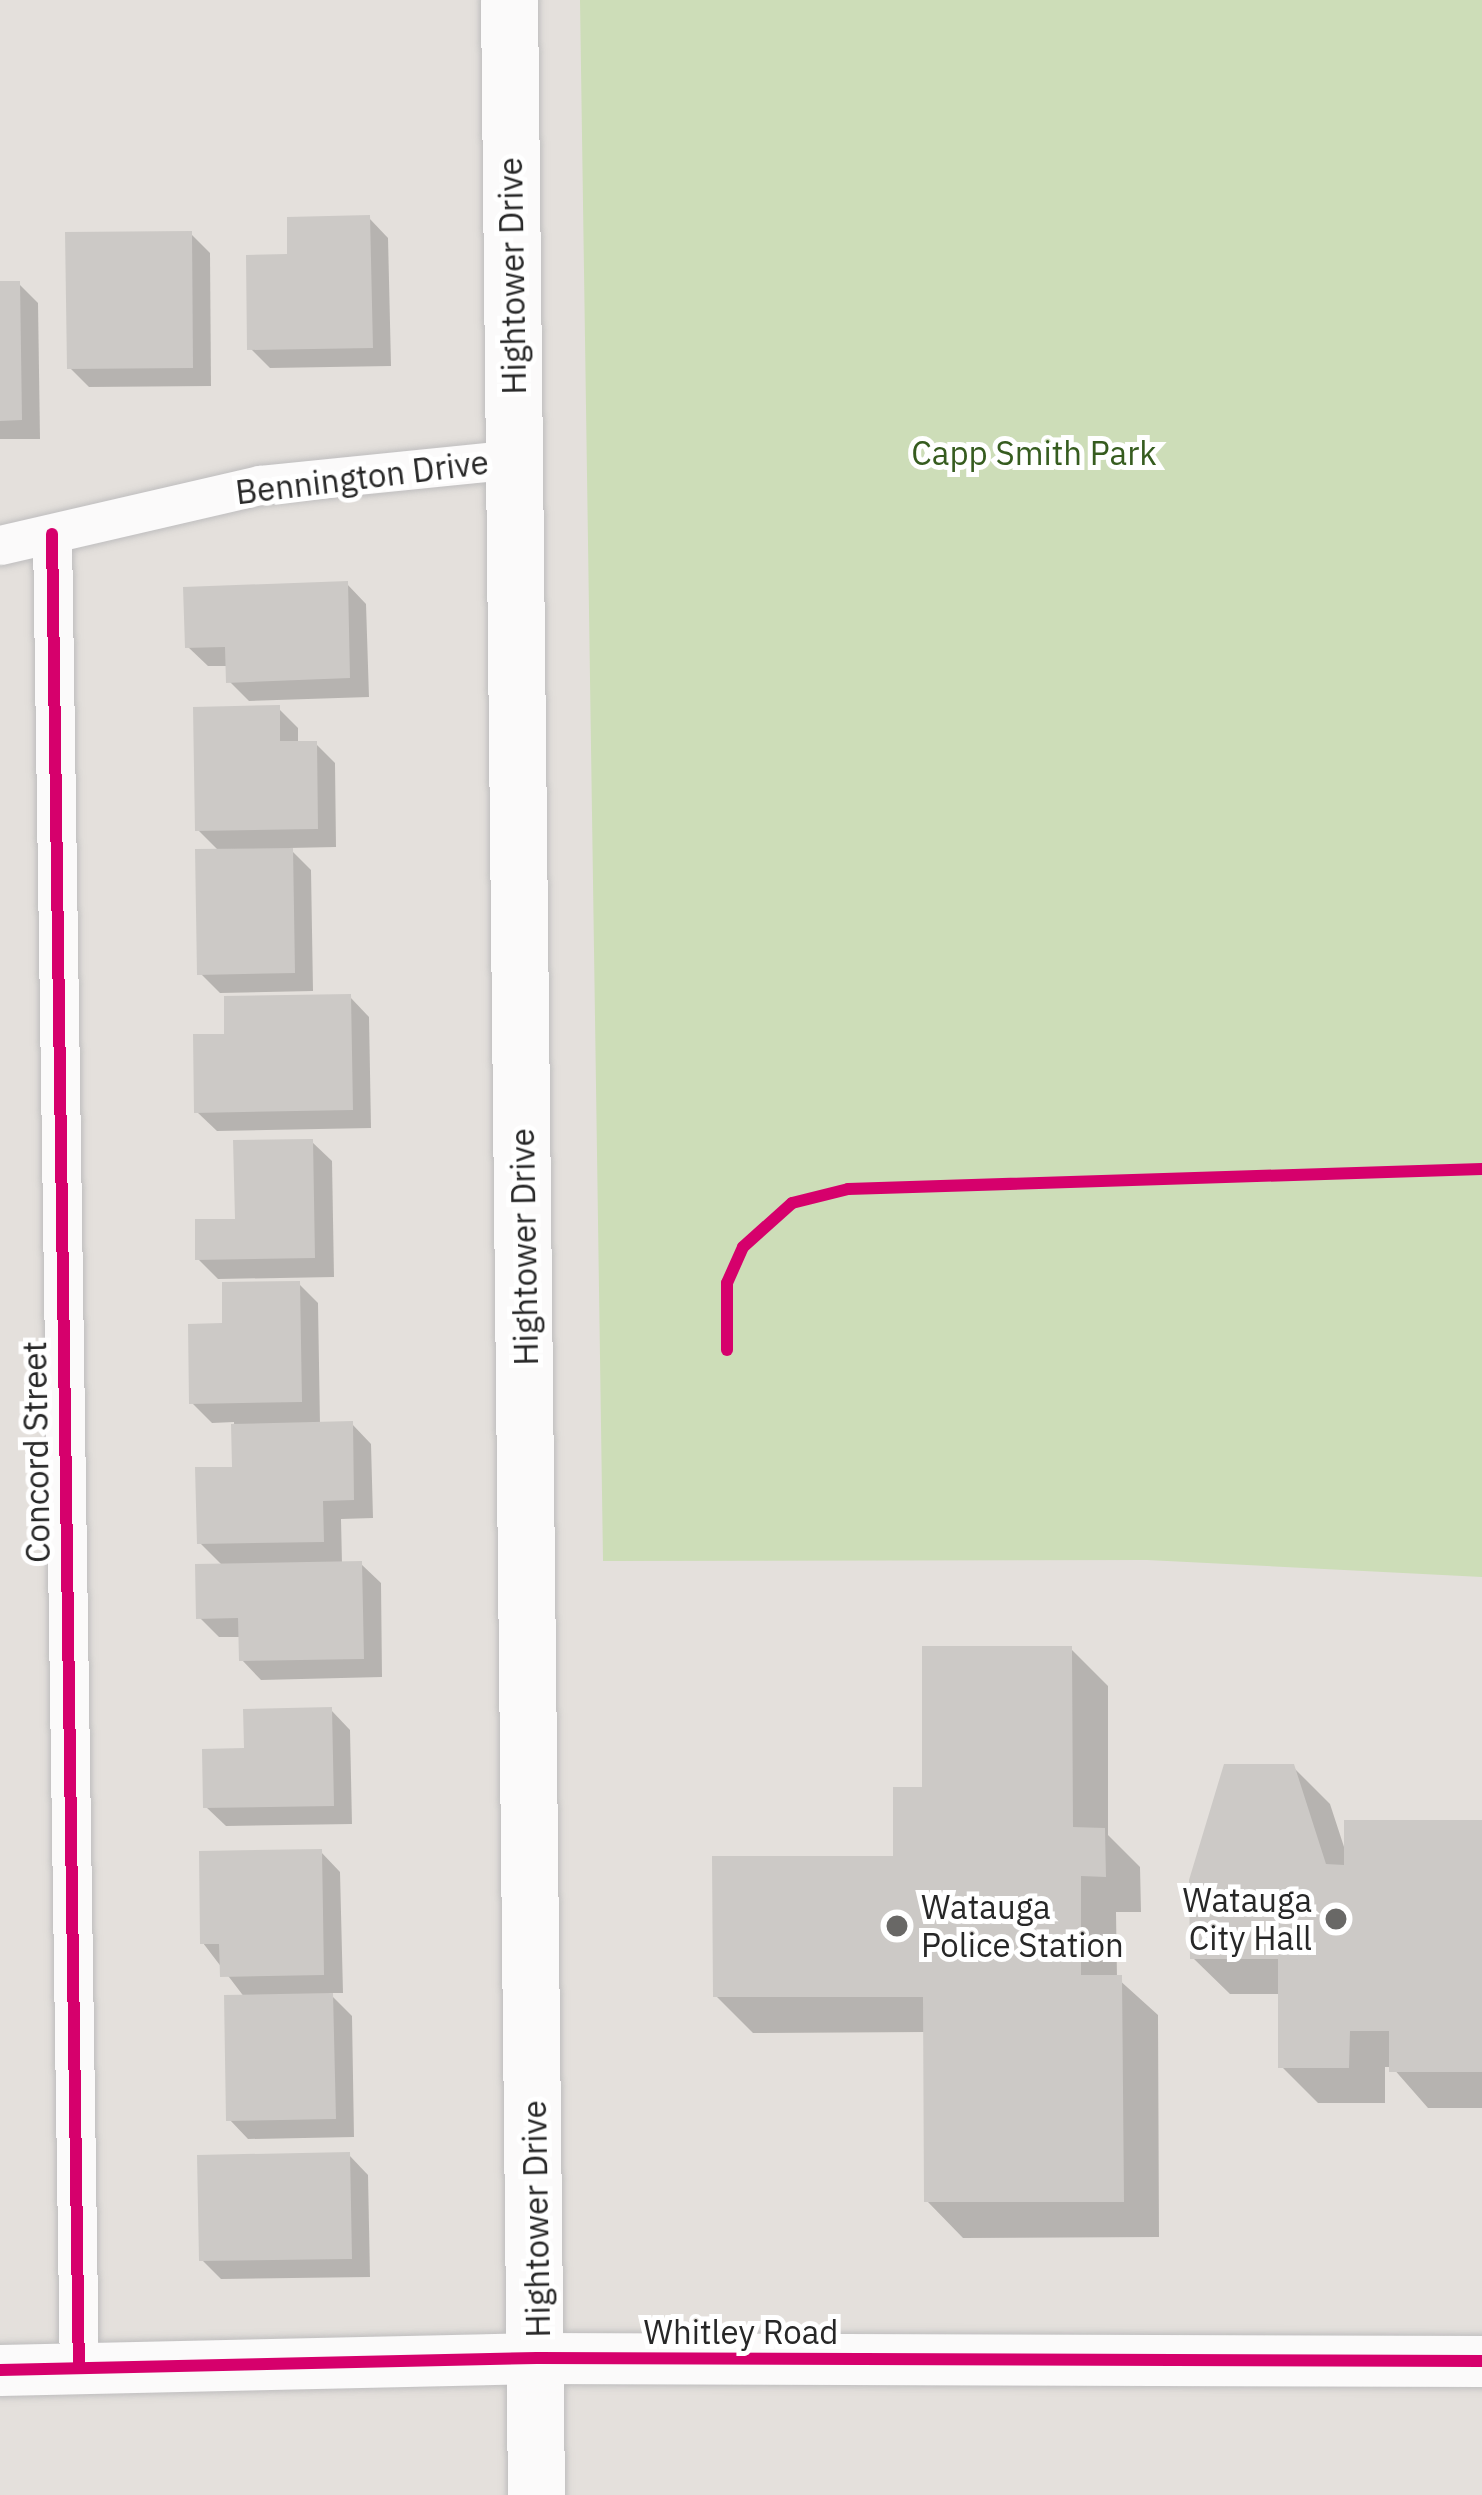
<!DOCTYPE html>
<html>
<head>
<meta charset="utf-8">
<style>
	body { margin:0 }
	#map { position:relative; width:1482px; height:2495px; overflow:hidden; background:#e4e0dc; font-family:"IBM Plex Sans",sans-serif }
	div>[style] { position:absolute }
	.green>* { inset:0; background:#cdddb8 }
	.shadow>* { inset:0; background:#0003 }
	.building>* { inset:0; background:#ccc9c6 }
	.roads { filter:drop-shadow(0 0 3px #bebdbe) drop-shadow(0 0 3px #bebdbe) }
	.minor>* { height:39px; margin:-19.5px; padding:0 19.5px; transform-origin:19.5px; border-radius:19.5px; background:#fbfafa }
	.tertiary>* { height:51px; margin:-25.5px; padding:0 25.5px; transform-origin:25.5px; border-radius:25.5px; background:#fbfafa }
	.secondary>* { height:57px; margin:-28.5px; padding:0 28.5px; transform-origin:28.5px; border-radius:28.5px; background:#fbfafa }
	.cycleway>* { height:12px; margin:-6px; padding:0 6px; transform-origin:6px; border-radius:6px; background:#d6006c }
	.dots>* { width:33px; height:33px; translate:-50% -50%; box-sizing:border-box; border:6px solid #fff; border-radius:50% }
	span { translate:-50% -50%; white-space:nowrap; text-align:center; line-height:1.15; -webkit-text-stroke:10px #fff; paint-order:stroke }
	.street-label { font-size:33px; color:#272727 }
	.park-label { font-size:33px; color:#365c1f }
	.poi-label { font-size:33px; color:#272727 }
	.right { translate:-100% -50%; text-align:right }
	.left { translate:0 -50%; text-align:left }
</style>
</head>
<body>
<div id="map">
	<div class="green">
		<i style="clip-path:polygon(580px 0,1482px 0,1482px 1577px,1147px 1560px,603px 1561px)"></i>
	</div>
	<div class="shadow">
		<i style="clip-path:polygon(369px 218px,388px 238px,391px 366px,270px 368px,250px 348px,290px 257px)"></i>
		<i style="clip-path:polygon(191px 234px,210px 253px,211px 386px,89px 387px,70px 368px)"></i>
		<i style="clip-path:polygon(0 284px,19px 284px,38px 303px,40px 439px,0 439px)"></i>
		<i style="clip-path:polygon(347px 584px,366px 604px,369px 697px,249px 701px,229px 681px,229px 666px,208px 666px,188px 647px)"></i>
		<i style="clip-path:polygon(278px 708px,298px 728px,298px 744px,316px 744px,335px 763px,336px 847px,289px 848px,311px 870px,313px 991px,220px 993px,200px 973px,220px 852px,198px 830px)"></i>
		<i style="clip-path:polygon(350px 997px,369px 1017px,371px 1128px,217px 1131px,197px 1112px,227px 1037px)"></i>
		<i style="clip-path:polygon(312px 1142px,332px 1161px,334px 1277px,218px 1279px,198px 1259px)"></i>
		<i style="clip-path:polygon(299px 1284px,318px 1303px,320px 1425px,352px 1424px,371px 1444px,373px 1518px,341px 1519px,342px 1564px,361px 1564px,381px 1583px,382px 1677px,261px 1680px,242px 1660px,241px 1637px,219px 1637px,199px 1617px,223px 1566px,200px 1543px,235px 1470px,234px 1422px,212px 1423px,192px 1403px,226px 1326px)"></i>
		<i style="clip-path:polygon(1071px 1649px,1108px 1686px,1108px 1835px,1140px 1867px,1141px 1912px,1116px 1912px,1117px 1978px,1158px 2015px,1159px 2237px,963px 2238px,927px 2201px,926px 2032px,753px 2033px,716px 1996px,896px 1859px,925px 1790px)"></i>
		<i style="clip-path:polygon(331px 1710px,350px 1730px,352px 1824px,226px 1826px,206px 1807px,247px 1751px)"></i>
		<i style="clip-path:polygon(1293px 1767px,1330px 1804px,1346px 1853px,1482px 1823px,1482px 2108px,1428px 2108px,1392px 2067px,1385px 2067px,1385px 2103px,1318px 2103px,1281px 2066px,1281px 1994px,1230px 1994px,1193px 1958px)"></i>
		<i style="clip-path:polygon(321px 1852px,340px 1872px,343px 1993px,329px 1993px,352px 2016px,354px 2137px,248px 2139px,229px 2119px,245px 1998px,203px 1943px)"></i>
		<i style="clip-path:polygon(349px 2155px,368px 2175px,370px 2277px,221px 2279px,202px 2260px)"></i>
	</div>
	<div class="building">
		<i style="clip-path:polygon(370px 215px,373px 348px,247px 350px,246px 255px,287px 254px,287px 217px)"></i>
		<i style="clip-path:polygon(192px 231px,193px 368px,67px 369px,65px 232px)"></i>
		<i style="clip-path:polygon(0 281px,20px 281px,22px 420px,0 421px)"></i>
		<i style="clip-path:polygon(348px 581px,350px 678px,226px 683px,225px 647px,185px 648px,183px 587px)"></i>
		<i style="clip-path:polygon(280px 705px,280px 741px,317px 741px,318px 829px,195px 831px,193px 707px)"></i>
		<i style="clip-path:polygon(293px 848px,295px 973px,197px 975px,195px 849px)"></i>
		<i style="clip-path:polygon(351px 994px,353px 1110px,194px 1113px,193px 1034px,224px 1034px,224px 996px)"></i>
		<i style="clip-path:polygon(313px 1139px,315px 1258px,195px 1260px,195px 1219px,235px 1219px,233px 1140px)"></i>
		<i style="clip-path:polygon(300px 1281px,302px 1402px,189px 1404px,188px 1324px,222px 1323px,222px 1282px)"></i>
		<i style="clip-path:polygon(353px 1421px,354px 1500px,323px 1501px,324px 1542px,197px 1544px,195px 1467px,232px 1467px,231px 1424px)"></i>
		<i style="clip-path:polygon(362px 1561px,364px 1659px,239px 1661px,238px 1618px,196px 1619px,195px 1564px)"></i>
		<i style="clip-path:polygon(922px 1646px,1072px 1646px,1073px 1827px,1105px 1828px,1106px 1877px,1081px 1876px,1081px 1975px,1122px 1975px,1124px 2202px,924px 2202px,923px 1997px,713px 1997px,712px 1856px,893px 1856px,893px 1787px,922px 1787px)"></i>
		<i style="clip-path:polygon(332px 1707px,334px 1806px,203px 1808px,202px 1749px,244px 1748px,243px 1709px)"></i>
		<i style="clip-path:polygon(1224px 1764px,1294px 1764px,1326px 1864px,1344px 1865px,1344px 1820px,1482px 1820px,1482px 2072px,1389px 2072px,1389px 2031px,1350px 2031px,1349px 2068px,1278px 2068px,1278px 1959px,1190px 1959px,1189px 1880px)"></i>
		<i style="clip-path:polygon(322px 1849px,324px 1975px,220px 1977px,219px 1944px,200px 1944px,199px 1851px)"></i>
		<i style="clip-path:polygon(333px 1993px,336px 2119px,226px 2121px,224px 1995px)"></i>
		<i style="clip-path:polygon(350px 2152px,352px 2259px,199px 2261px,197px 2155px)"></i>
	</div>
	<div class="roads">
		<div class="minor">
			<i style="left:52px;top:534px;width:1834px;rotate:89.16deg"></i>
			<i style="left:0;top:545px;width:267px;rotate:-13deg"></i>
			<i style="left:260px;top:485px;width:256px;rotate:-5.8deg"></i>
		</div>
		<div class="tertiary">
			<i style="left:0;top:2370px;width:537px;rotate:-1.28deg"></i>
			<i style="left:537px;top:2358px;width:945px;rotate:0.18deg"></i>
		</div>
		<div class="secondary">
			<i style="left:509px;top:0;width:2495px;rotate:89.38deg"></i>
		</div>
	</div>
	<div class="cycleway">
		<i style="left:52px;top:534px;width:1834px;rotate:89.16deg"></i>
		<i style="left:727px;top:1350px;width:67px;rotate:-90deg"></i>
		<i style="left:727px;top:1283px;width:39px;rotate:-66deg"></i>
		<i style="left:743px;top:1247px;width:66px;rotate:-41.9deg"></i>
		<i style="left:792px;top:1203px;width:58px;rotate:-14deg"></i>
		<i style="left:848px;top:1189px;width:634px;rotate:-1.81deg"></i>
		<i style="left:0;top:2370px;width:537px;rotate:-1.28deg"></i>
		<i style="left:537px;top:2358px;width:945px;rotate:0.18deg"></i>
	</div>
	<div class="dots">
		<i style="left:1336px;top:1919px;background:#696866"></i>
		<i style="left:897px;top:1926px;background:#696866"></i>
	</div>
	<div class="street-label">
		<span style="left:512px;top:276px;rotate:-91deg">Hightower Drive</span>
		<span style="left:362px;top:477px;rotate:-7deg">Bennington Drive</span>
		<span style="left:524px;top:1247px;rotate:-91deg">Hightower Drive</span>
		<span style="left:36px;top:1452px;rotate:-91deg">Concord Street</span>
		<span style="left:536px;top:2219px;rotate:-91deg">Hightower Drive</span>
		<span style="left:741px;top:2332px">Whitley Road</span>
	</div>
	<div class="park-label">
		<span style="left:1034px;top:453px">Capp Smith Park</span>
	</div>
	<div class="poi-label">
		<span class="right" style="left:1312px;top:1919px">Watauga<br>City Hall</span>
		<span class="left" style="left:921px;top:1926px">Watauga<br>Police Station</span>
	</div>
</div>
</body>
</html>
